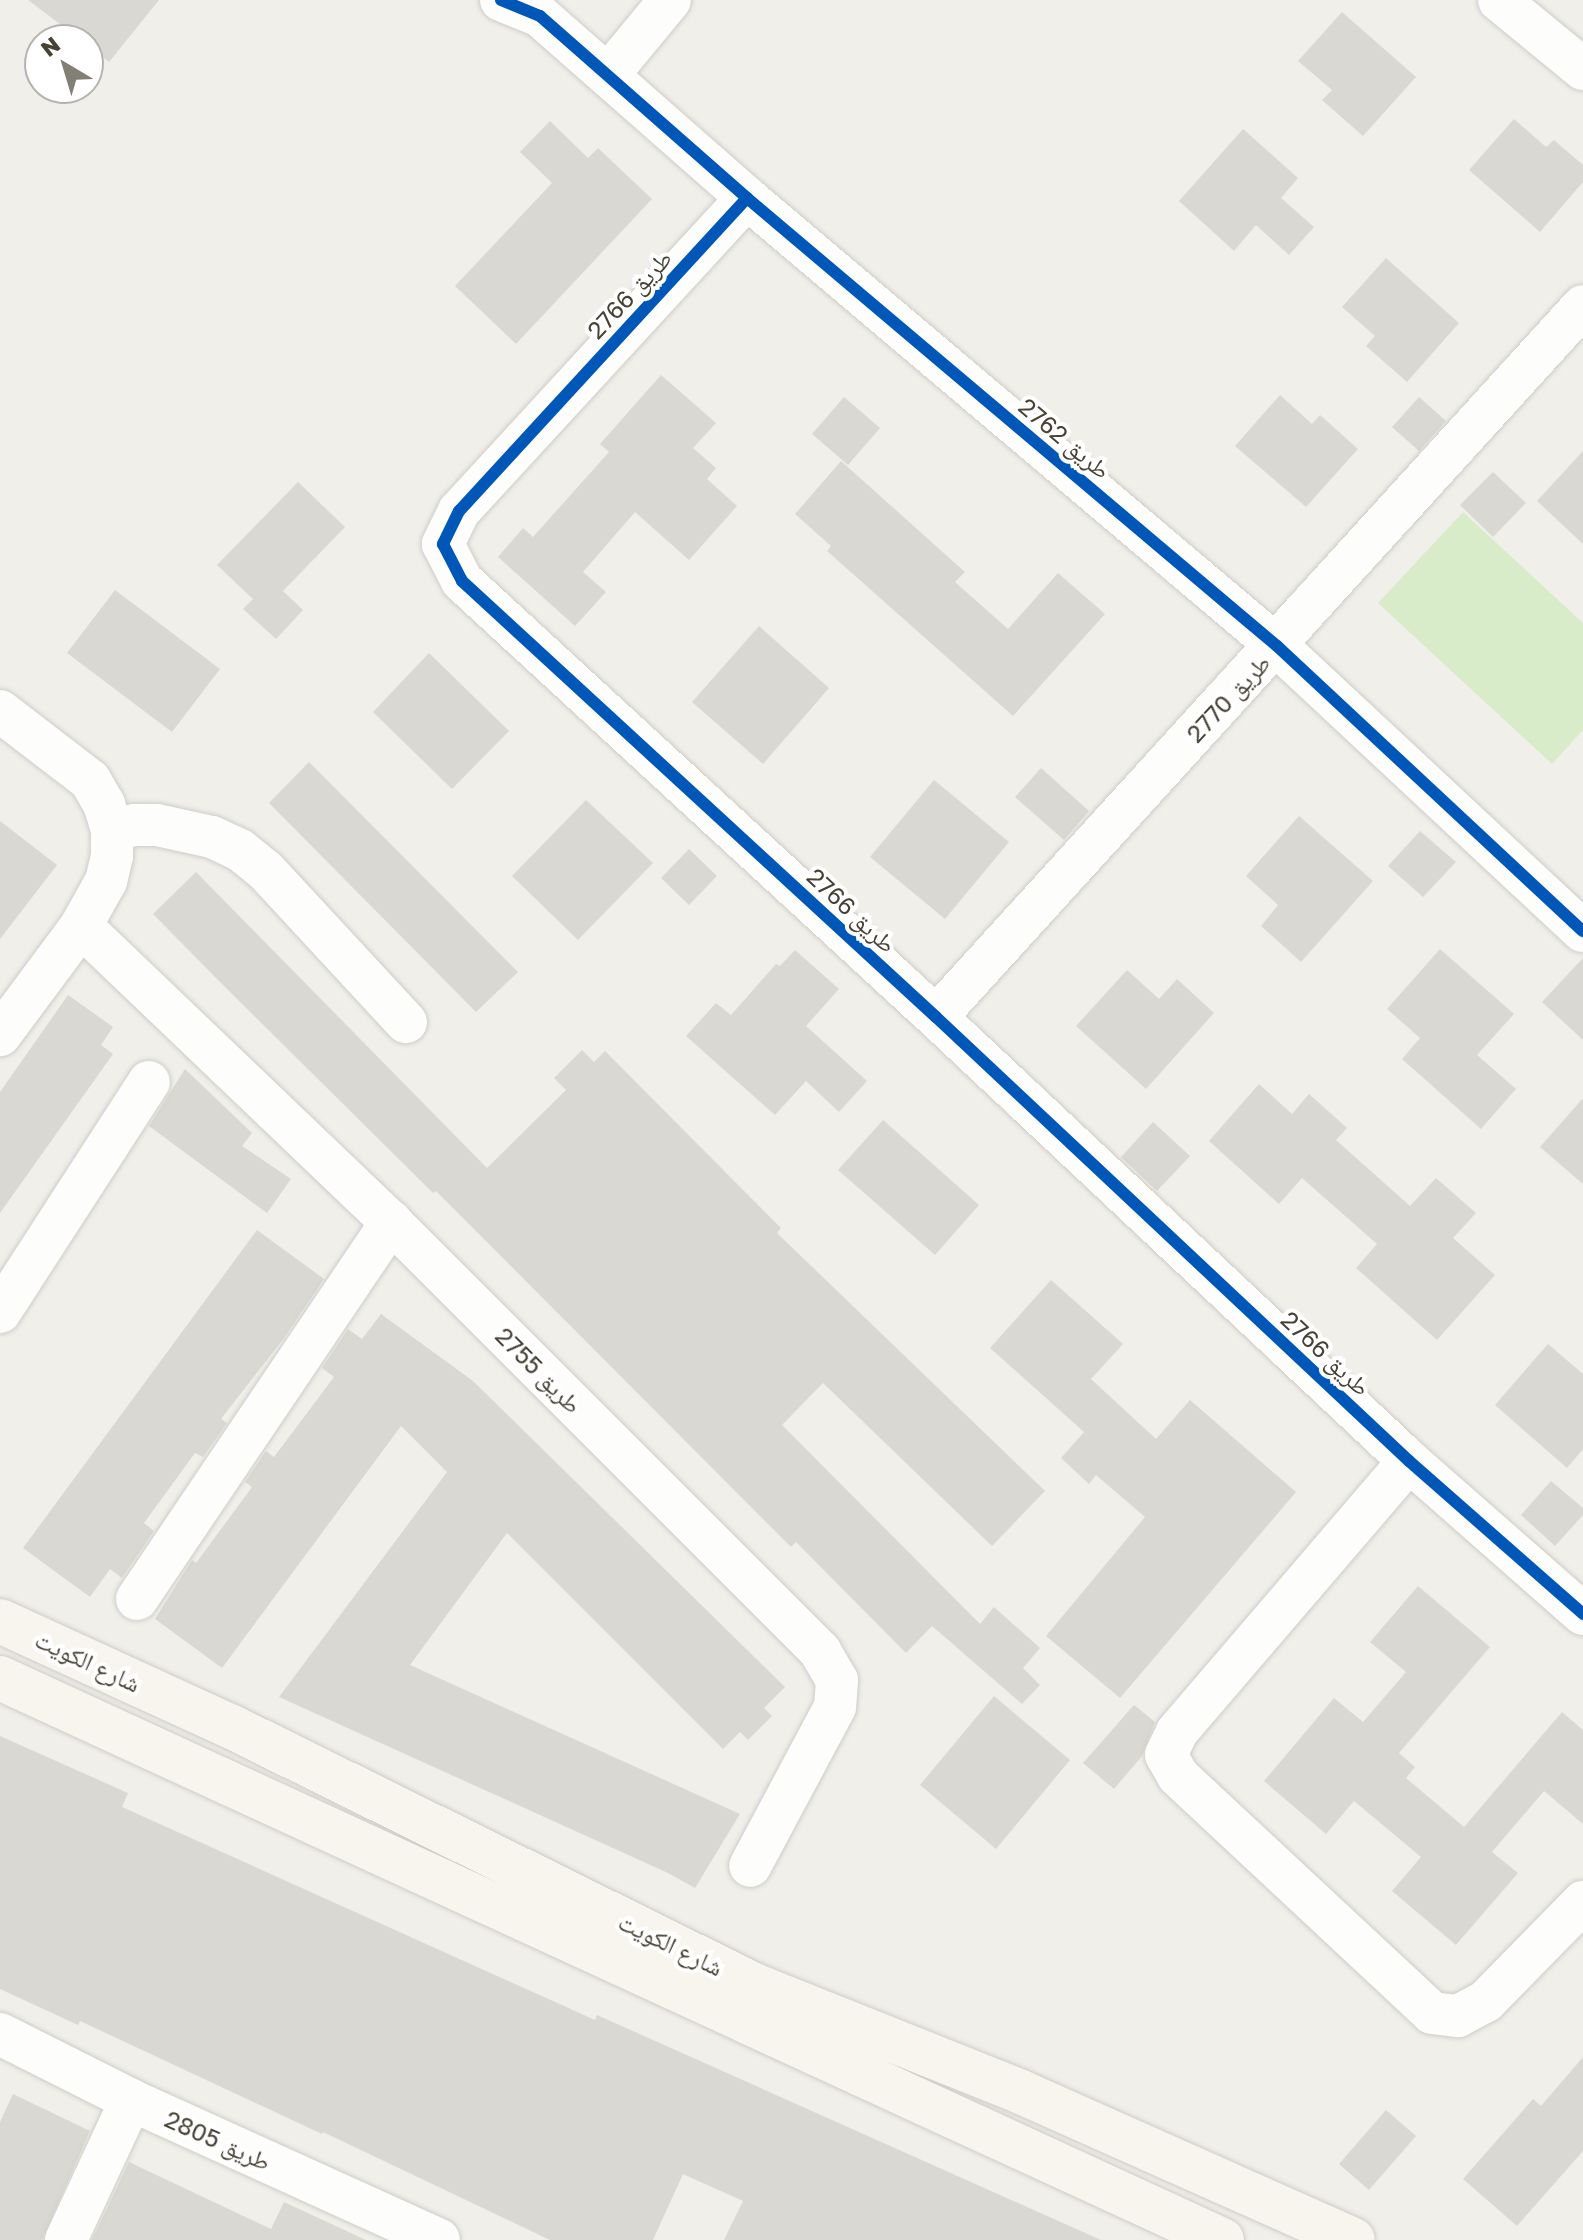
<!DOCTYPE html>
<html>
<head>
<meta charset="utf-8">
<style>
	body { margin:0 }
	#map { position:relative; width:1583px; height:2240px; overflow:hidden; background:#f0efea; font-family:"Golos Text","Noto Naskh Arabic",sans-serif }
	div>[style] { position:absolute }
	.green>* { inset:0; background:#d9ecc9 }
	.building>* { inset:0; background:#dad8d2 }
	.roads { filter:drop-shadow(0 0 2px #cecdc7) drop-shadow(0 0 2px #cecdc7) }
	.minor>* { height:42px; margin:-21px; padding:0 21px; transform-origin:21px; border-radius:21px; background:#fdfdfc }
	.secondary>* { height:44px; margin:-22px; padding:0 22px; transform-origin:22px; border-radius:22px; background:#f7f5ee }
	.cycleway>* { height:12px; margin:-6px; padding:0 6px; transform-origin:6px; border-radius:6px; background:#0057b8 }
	span { translate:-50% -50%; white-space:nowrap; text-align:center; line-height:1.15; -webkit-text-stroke:8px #fff; paint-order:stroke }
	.street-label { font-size:24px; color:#474235 }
	.north { position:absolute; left:24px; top:24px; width:80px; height:80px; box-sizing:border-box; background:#fff; border:2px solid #b5b3ae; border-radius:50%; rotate:322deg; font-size:22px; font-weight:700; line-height:32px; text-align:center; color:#474235 }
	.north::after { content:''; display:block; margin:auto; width:28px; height:36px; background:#827f74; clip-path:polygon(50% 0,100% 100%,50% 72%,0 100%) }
</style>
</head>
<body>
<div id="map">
	<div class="green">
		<i style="clip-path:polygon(1463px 512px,1583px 623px,1583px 730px,1552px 764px,1378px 603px)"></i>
	</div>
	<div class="building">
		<i style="clip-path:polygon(28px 0,159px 0,109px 62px,88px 46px,88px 40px,81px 40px)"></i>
		<i style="clip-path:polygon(1342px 12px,1416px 77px,1363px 136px,1322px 100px,1332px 90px,1298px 61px)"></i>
		<i style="clip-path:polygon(1514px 119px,1546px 147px,1554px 140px,1583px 165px,1583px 182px,1540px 232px,1469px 170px)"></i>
		<i style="clip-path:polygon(550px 121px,588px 158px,598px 148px,652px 199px,516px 344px,455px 286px,552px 183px,520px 152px)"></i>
		<i style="clip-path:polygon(1243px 129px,1298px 178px,1281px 198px,1314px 227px,1289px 255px,1256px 225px,1234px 251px,1179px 201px)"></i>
		<i style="clip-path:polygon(1386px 258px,1459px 323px,1407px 382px,1366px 346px,1375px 336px,1342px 307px)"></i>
		<i style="clip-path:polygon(661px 375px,716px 423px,693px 448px,716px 468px,707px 479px,737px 506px,689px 560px,635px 512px,583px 572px,606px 592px,575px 626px,498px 557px,523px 528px,533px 537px,609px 452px,600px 444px)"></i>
		<i style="clip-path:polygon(1280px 395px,1312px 424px,1320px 415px,1358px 449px,1306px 507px,1235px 446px)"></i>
		<i style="clip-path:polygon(844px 397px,880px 428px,848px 465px,812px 434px)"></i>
		<i style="clip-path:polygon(1419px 397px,1446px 421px,1419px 451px,1392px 427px)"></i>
		<i style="clip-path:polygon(1583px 451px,1583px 544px,1537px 501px)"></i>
		<i style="clip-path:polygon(841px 461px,965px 572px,955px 582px,1008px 629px,1058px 573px,1105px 614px,1013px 716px,827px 551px,831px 546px,795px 514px)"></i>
		<i style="clip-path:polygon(1493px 472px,1526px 503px,1493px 537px,1460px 505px)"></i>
		<i style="clip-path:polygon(298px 482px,345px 527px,283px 591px,303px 610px,276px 639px,243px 609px,253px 599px,217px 565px)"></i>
		<i style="clip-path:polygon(115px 590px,220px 669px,172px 732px,67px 653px)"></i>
		<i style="clip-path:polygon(759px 626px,829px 688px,763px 764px,692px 702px)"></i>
		<i style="clip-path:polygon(429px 653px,509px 731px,452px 789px,373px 712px)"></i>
		<i style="clip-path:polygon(309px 762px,518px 972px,476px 1012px,269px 803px)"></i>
		<i style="clip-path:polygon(1041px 768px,1089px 811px,1064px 840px,1015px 797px)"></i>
		<i style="clip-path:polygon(934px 780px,1009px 842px,945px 919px,870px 857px)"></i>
		<i style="clip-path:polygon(586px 800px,653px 863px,578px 940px,512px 876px)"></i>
		<i style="clip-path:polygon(1299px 816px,1373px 881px,1301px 962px,1261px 926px,1278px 905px,1246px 876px)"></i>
		<i style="clip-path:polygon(0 821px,57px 865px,0 939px)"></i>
		<i style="clip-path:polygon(1420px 831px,1456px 862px,1423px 897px,1388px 866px)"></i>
		<i style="clip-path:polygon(689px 849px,717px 876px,689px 905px,661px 878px)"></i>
		<i style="clip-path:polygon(196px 872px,487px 1168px,566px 1090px,554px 1078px,582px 1050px,594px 1062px,605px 1051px,781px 1228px,777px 1233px,1045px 1491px,992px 1546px,823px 1383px,782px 1425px,980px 1624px,994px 1607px,1040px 1648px,1023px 1668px,1040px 1685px,1022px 1704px,932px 1626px,906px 1653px,796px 1542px,791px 1547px,436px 1191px,433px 1193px,220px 982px,153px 914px)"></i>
		<i style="clip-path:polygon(1440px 949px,1514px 1014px,1477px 1055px,1516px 1089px,1481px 1129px,1402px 1059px,1420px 1038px,1387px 1009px)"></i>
		<i style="clip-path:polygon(795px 950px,839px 989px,806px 1026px,867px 1081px,839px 1112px,806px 1081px,775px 1115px,686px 1036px,716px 1003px,731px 1015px,776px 964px,780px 966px)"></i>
		<i style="clip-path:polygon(1583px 958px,1583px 1040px,1542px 1002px)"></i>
		<i style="clip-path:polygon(1127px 970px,1159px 999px,1177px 979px,1214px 1013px,1146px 1089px,1076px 1026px)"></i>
		<i style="clip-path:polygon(68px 995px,113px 1027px,101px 1045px,113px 1054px,0 1213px,0 1092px)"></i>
		<i style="clip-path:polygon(185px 1069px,252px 1133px,242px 1146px,291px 1179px,267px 1213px,149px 1126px)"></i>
		<i style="clip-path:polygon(1259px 1084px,1292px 1114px,1309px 1094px,1347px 1128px,1336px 1140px,1410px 1206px,1436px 1178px,1476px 1213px,1453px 1238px,1495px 1275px,1437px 1340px,1356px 1268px,1377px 1244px,1302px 1178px,1279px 1204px,1209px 1141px)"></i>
		<i style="clip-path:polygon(1583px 1098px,1583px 1184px,1540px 1147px)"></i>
		<i style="clip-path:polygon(883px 1120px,979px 1205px,935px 1255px,838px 1170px)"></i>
		<i style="clip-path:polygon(1153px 1122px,1190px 1156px,1157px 1191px,1121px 1157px)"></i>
		<i style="clip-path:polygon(257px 1230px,324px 1279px,284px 1338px,221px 1419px,227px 1423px,203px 1457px,195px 1453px,144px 1523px,154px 1531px,122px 1578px,110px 1569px,90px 1597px,23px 1548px)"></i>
		<i style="clip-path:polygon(1051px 1280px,1123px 1344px,1091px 1379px,1156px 1439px,1190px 1400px,1296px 1492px,1120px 1698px,1046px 1636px,1145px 1517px,1096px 1475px,1089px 1484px,1061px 1458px,1084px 1432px,990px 1348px)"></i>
		<i style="clip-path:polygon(381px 1314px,473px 1381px,785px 1687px,764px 1708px,772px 1716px,748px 1740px,740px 1732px,723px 1749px,507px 1533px,410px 1665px,740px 1814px,695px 1888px,668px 1873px,279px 1697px,447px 1472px,401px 1426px,222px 1668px,155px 1619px,192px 1560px,196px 1563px,252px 1487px,245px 1482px,266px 1451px,274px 1457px,334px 1377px,322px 1368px,348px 1329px,362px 1339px)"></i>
		<i style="clip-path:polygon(1548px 1344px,1583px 1374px,1583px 1449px,1567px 1468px,1495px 1405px)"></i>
		<i style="clip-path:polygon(1551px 1481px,1583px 1508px,1583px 1515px,1555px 1546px,1521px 1515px)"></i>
		<i style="clip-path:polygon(1418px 1586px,1490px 1647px,1399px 1753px,1415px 1767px,1406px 1778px,1464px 1827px,1562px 1712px,1583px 1730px,1583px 1824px,1544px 1791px,1492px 1852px,1518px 1873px,1456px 1945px,1392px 1891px,1421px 1857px,1354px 1801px,1326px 1834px,1264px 1781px,1334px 1698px,1363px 1722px,1406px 1672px,1370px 1642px)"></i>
		<i style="clip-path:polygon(994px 1696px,1070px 1760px,996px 1849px,920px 1785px)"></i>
		<i style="clip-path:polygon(1134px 1705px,1155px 1722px,1142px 1756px,1114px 1789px,1083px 1763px)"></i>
		<i style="clip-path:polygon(0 1736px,128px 1793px,122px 1807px,595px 2020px,597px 2015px,1101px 2240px,724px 2240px,743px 2201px,683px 2174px,653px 2240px,550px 2240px,323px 2132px,322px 2134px,80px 2021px,78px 2025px,0 1989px)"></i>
		<i style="clip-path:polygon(1583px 2057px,1583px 2151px,1517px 2226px,1463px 2179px,1533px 2099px,1541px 2106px)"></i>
		<i style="clip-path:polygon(13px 2094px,90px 2131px,42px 2240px,0 2240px,0 2122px)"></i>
		<i style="clip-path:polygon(1386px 2110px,1416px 2136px,1369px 2190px,1339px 2164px)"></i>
		<i style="clip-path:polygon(129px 2162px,271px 2229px,284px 2202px,366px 2240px,92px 2240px)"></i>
	</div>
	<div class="roads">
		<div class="minor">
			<i style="left:501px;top:0;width:42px;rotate:22.3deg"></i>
			<i style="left:540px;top:16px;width:276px;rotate:41.3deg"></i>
			<i style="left:747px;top:198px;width:694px;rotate:40.21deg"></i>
			<i style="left:1277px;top:646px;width:418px;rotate:43deg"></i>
			<i style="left:1499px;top:0;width:109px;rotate:39.4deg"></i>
			<i style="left:608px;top:75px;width:97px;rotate:-50.4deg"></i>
			<i style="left:747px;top:198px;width:425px;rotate:132.6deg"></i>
			<i style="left:459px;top:511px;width:37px;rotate:116deg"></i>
			<i style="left:443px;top:544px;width:42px;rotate:62.8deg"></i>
			<i style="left:462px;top:581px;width:644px;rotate:42.61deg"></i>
			<i style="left:936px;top:1017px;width:649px;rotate:43.19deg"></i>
			<i style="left:1409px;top:1461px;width:232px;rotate:41.3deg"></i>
			<i style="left:0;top:711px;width:113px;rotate:37.5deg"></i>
			<i style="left:90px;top:780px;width:28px;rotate:60deg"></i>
			<i style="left:104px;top:804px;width:28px;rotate:73deg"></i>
			<i style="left:112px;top:831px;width:25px;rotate:90deg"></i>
			<i style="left:112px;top:856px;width:26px;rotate:103deg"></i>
			<i style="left:106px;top:881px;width:51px;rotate:119.1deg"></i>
			<i style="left:81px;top:926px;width:136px;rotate:126.6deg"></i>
			<i style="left:112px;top:831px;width:24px;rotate:-15deg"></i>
			<i style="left:135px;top:825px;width:22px"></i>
			<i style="left:157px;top:825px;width:56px;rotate:12.3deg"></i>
			<i style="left:212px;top:837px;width:31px;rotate:25deg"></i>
			<i style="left:240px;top:850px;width:33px;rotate:39deg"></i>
			<i style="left:266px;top:871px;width:206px;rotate:47.2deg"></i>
			<i style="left:81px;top:926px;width:429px;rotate:43.7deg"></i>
			<i style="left:391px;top:1222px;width:607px;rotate:45deg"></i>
			<i style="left:820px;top:1651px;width:34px;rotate:60deg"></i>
			<i style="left:837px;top:1680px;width:27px;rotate:94deg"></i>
			<i style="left:835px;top:1707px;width:180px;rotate:118.1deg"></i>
			<i style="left:936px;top:1017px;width:961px;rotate:-47.7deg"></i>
			<i style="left:0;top:1312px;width:274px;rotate:-57.1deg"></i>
			<i style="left:1409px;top:1461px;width:357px;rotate:130.6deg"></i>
			<i style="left:1177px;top:1732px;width:25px;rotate:116deg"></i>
			<i style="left:1166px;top:1755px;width:24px;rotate:60deg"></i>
			<i style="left:1178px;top:1776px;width:347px;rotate:43deg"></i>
			<i style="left:1432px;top:2013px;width:26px;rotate:7deg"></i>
			<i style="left:1458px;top:2016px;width:32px;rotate:-28deg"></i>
			<i style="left:1486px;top:2001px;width:139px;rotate:-45.6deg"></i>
			<i style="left:137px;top:1599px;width:455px;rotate:-56deg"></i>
			<i style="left:0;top:2034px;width:147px;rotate:26.7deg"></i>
			<i style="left:131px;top:2100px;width:338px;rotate:24.4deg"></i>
			<i style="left:66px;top:2240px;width:154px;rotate:-65.1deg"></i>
		</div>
		<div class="secondary">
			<i style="left:0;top:1621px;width:255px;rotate:24.6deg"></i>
			<i style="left:232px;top:1727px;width:582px;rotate:26.3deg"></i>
			<i style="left:754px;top:1985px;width:288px;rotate:21.8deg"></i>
			<i style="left:1021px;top:2092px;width:363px;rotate:24deg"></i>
			<i style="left:0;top:1678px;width:1345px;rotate:24.7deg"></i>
		</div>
	</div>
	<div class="cycleway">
		<i style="left:501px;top:0;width:42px;rotate:22.3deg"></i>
		<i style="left:540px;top:16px;width:276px;rotate:41.3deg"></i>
		<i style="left:747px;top:198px;width:694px;rotate:40.21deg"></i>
		<i style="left:1277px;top:646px;width:418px;rotate:43deg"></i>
		<i style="left:747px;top:198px;width:425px;rotate:132.6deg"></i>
		<i style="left:459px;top:511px;width:37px;rotate:116deg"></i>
		<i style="left:443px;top:544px;width:42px;rotate:62.8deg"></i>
		<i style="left:462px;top:581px;width:644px;rotate:42.61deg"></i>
		<i style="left:936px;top:1017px;width:649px;rotate:43.19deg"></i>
		<i style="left:1409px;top:1461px;width:232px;rotate:41.3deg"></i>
	</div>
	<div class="street-label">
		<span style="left:629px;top:294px;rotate:-47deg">طريق 2766</span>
		<span style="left:1065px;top:438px;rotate:40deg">طريق 2762</span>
		<span style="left:1228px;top:698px;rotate:-47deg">طريق 2770</span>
		<span style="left:852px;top:910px;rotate:43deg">طريق 2766</span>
		<span style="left:1326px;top:1353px;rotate:43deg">طريق 2766</span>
		<span style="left:539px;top:1370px;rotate:45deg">طريق 2755</span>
		<span style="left:88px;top:1661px;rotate:25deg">شارع الكويت</span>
		<span style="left:671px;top:1944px;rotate:26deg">شارع الكويت</span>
		<span style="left:218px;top:2140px;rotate:24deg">طريق 2805</span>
	</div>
	<div class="north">N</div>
</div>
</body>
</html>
